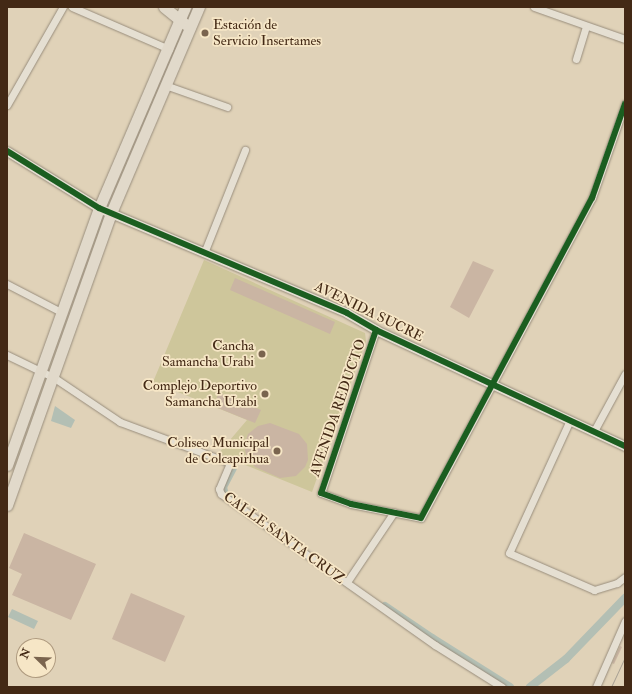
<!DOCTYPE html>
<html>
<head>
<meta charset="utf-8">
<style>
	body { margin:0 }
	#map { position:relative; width:632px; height:694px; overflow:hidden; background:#e0d2b8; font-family:"IM FELL Double Pica",serif }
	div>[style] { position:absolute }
	.green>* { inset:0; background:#cec69b }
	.water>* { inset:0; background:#b3bfb4 }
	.canal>* { height:8px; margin:-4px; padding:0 4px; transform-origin:4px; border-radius:4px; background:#b3bfb4 }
	.building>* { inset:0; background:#cab5a3 }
	.roads { filter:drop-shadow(0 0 1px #988d7c) drop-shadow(0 0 1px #988d7c) }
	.minor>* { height:7px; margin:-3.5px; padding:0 3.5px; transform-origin:3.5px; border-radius:3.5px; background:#e5dfd2 }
	.tertiary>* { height:9px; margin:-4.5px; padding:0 4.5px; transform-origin:4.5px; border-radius:4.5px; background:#e5dfd2 }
	.primary>* { height:11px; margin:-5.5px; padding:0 5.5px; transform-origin:5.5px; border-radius:5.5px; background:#e1d9ca }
	.tram>* { height:1px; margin:-0.5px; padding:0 0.5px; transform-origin:0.5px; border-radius:0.5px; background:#a9a194 }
	.cycleway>* { height:6px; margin:-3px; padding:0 3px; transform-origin:3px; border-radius:3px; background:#1b5e20 }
	.dots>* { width:11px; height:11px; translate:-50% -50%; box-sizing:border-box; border:2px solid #f6e6c6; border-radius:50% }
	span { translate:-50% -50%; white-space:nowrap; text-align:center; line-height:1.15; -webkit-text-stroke:3.5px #f6e6c6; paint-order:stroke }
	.poi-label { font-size:14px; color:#432915 }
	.left { translate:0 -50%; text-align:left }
	.right { translate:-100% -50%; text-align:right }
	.street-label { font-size:14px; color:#432915 }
	.frame { position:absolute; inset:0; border:8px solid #432915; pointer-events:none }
	.north { position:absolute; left:16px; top:638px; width:40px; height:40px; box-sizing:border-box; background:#f6e6c6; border:1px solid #ae9a7f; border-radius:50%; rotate:293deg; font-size:11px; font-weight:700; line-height:16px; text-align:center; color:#432915 }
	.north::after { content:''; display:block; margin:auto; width:14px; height:18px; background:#7a644e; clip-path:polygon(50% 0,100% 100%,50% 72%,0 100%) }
</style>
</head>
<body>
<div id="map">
	<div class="green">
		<i style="clip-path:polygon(204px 260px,365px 333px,366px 341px,312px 492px,218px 454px,247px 420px,153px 382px)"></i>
	</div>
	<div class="water">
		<i style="clip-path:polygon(55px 406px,75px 420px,71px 428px,51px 421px)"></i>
		<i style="clip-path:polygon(12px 609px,38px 621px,34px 629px,8px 617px)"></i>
	</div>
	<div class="canal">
		<i style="left:231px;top:499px;width:7px;rotate:-146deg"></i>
		<i style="left:225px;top:495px;width:8px;rotate:-104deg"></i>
		<i style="left:223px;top:487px;width:21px;rotate:-62deg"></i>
		<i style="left:385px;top:606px;width:57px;rotate:34.2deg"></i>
		<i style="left:432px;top:638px;width:92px;rotate:32.1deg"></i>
		<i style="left:530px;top:687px;width:46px;rotate:-37.9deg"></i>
		<i style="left:566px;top:659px;width:85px;rotate:-46deg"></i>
	</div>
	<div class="building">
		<i style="clip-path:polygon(473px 261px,494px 270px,469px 318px,450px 307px)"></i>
		<i style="clip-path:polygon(235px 278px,335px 322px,330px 334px,230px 290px)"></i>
		<i style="clip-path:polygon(219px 393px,261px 410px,255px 423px,213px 406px)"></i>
		<i style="clip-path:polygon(270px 423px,299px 434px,307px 444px,308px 460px,305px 467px,296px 476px,280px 478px,255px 467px,247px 458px,244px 446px,248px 434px,258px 426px)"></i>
		<i style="clip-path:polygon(24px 533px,96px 564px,71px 620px,12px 595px,22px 574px,9px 568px)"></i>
		<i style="clip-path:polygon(131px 593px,185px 616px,165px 662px,112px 639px)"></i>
		<i style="clip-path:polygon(620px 646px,622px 647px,614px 664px,612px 663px)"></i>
	</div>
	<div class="roads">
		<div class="minor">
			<i style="left:72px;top:7px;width:106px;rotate:23.4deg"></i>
			<i style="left:534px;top:7px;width:96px;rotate:19.4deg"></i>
			<i style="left:576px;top:59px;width:34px;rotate:-73deg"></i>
			<i style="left:165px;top:85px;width:66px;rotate:19.5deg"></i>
			<i style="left:7px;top:105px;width:113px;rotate:-60.3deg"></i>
			<i style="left:204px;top:253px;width:111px;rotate:-68.3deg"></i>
			<i style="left:7px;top:284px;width:63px;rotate:27.4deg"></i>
			<i style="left:376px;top:330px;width:172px;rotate:108.6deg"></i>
			<i style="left:321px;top:493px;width:32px;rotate:20deg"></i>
			<i style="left:351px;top:504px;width:71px;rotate:11.3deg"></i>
			<i style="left:421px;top:518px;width:363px;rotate:-61.9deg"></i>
			<i style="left:592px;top:198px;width:100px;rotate:-70.7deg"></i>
			<i style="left:7px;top:355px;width:51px;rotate:25.6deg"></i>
			<i style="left:53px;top:377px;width:81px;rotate:33.9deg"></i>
			<i style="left:120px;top:422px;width:117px;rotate:20.4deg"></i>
			<i style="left:230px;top:463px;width:28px;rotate:113deg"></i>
			<i style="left:219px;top:489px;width:5px;rotate:68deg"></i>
			<i style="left:221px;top:494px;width:262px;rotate:35.2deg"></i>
			<i style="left:435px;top:645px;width:79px;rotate:32.1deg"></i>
			<i style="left:570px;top:420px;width:146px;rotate:114.6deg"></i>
			<i style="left:509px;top:553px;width:93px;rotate:23.5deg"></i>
			<i style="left:594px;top:590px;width:24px;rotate:-17deg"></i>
			<i style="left:617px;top:583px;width:10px;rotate:-37deg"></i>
			<i style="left:594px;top:431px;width:65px;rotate:-61.5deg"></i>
			<i style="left:347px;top:582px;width:84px;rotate:-56.1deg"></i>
			<i style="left:596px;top:687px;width:72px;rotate:-66.3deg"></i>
		</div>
		<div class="tertiary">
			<i style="left:7px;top:151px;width:108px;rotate:31.8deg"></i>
			<i style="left:99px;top:208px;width:269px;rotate:22.9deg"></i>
			<i style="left:347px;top:313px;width:34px;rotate:30deg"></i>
			<i style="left:376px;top:330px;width:275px;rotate:25deg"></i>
		</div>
		<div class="primary">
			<i style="left:164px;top:7px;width:27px;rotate:39deg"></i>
			<i style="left:7px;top:465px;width:273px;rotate:-70.3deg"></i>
			<i style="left:99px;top:208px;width:219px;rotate:-66.8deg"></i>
			<i style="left:7px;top:505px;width:310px;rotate:-70.4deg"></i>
			<i style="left:111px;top:213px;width:224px;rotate:-66.9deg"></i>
		</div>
	</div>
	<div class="tram">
		<i style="left:611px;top:687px;width:33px;rotate:-65deg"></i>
	</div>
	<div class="cycleway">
		<i style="left:7px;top:151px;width:108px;rotate:31.8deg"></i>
		<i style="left:99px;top:208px;width:269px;rotate:22.9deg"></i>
		<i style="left:347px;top:313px;width:34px;rotate:30deg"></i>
		<i style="left:376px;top:330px;width:275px;rotate:25deg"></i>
		<i style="left:376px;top:330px;width:172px;rotate:108.6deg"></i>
		<i style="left:321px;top:493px;width:32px;rotate:20deg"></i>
		<i style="left:351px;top:504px;width:71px;rotate:11.3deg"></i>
		<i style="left:421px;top:518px;width:363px;rotate:-61.9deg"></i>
		<i style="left:592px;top:198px;width:100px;rotate:-70.7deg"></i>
	</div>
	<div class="dots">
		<i style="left:205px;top:33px;background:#7a644e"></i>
		<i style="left:262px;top:354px;background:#7a644e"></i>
		<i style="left:265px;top:394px;background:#7a644e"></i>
		<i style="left:277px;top:451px;background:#7a644e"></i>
	</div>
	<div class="poi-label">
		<span class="left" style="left:213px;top:33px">Estación de<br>Servicio Insertames</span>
		<span class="right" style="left:254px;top:354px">Cancha<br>Samancha Urabi</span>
		<span class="right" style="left:257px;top:394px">Complejo Deportivo<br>Samancha Urabi</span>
		<span class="right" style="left:269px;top:451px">Coliseo Municipal<br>de Colcapirhua</span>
	</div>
	<div class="street-label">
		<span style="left:369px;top:312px;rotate:26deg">AVENIDA SUCRE</span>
		<span style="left:338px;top:408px;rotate:-71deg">AVENIDA REDUCTO</span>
		<span style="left:284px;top:538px;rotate:36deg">CALLE SANTA CRUZ</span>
	</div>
	<div class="frame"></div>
	<div class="north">N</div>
</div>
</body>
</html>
